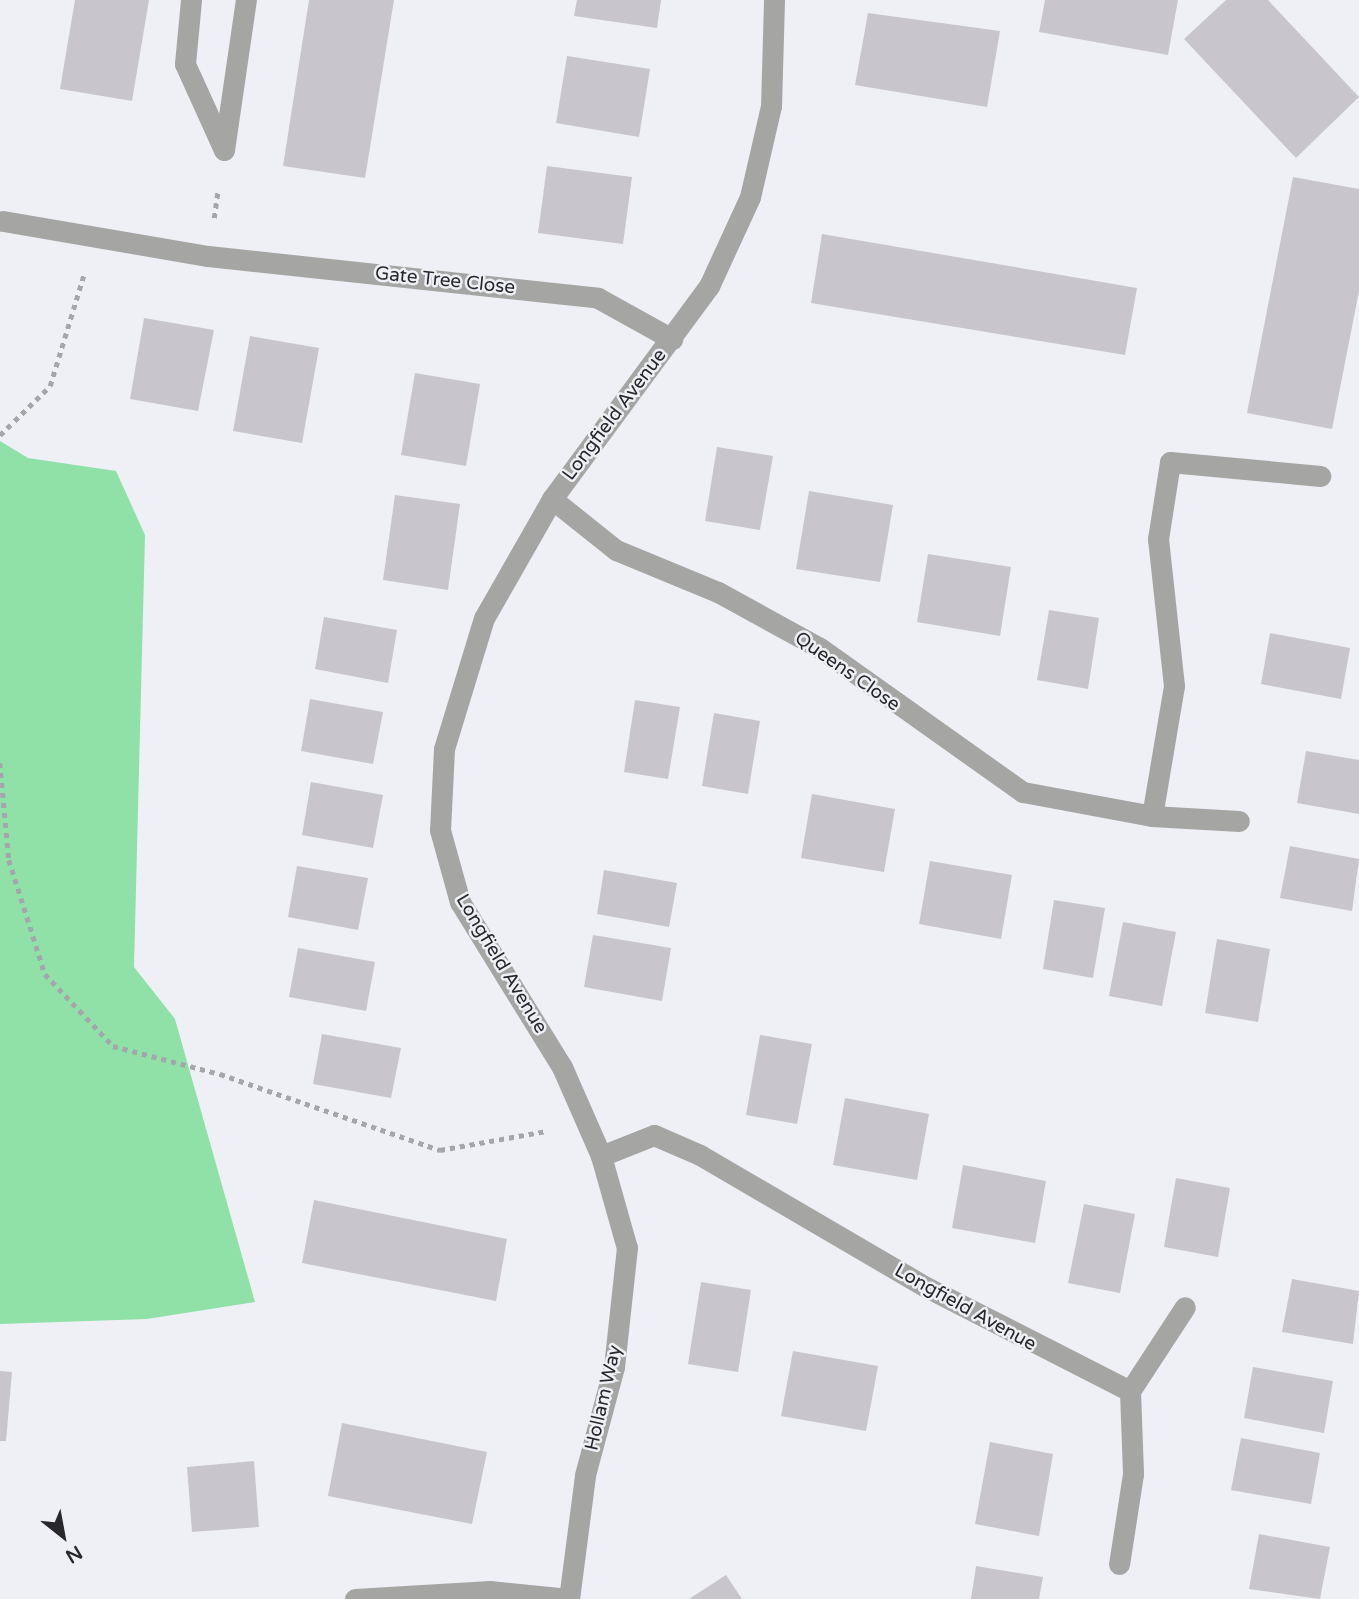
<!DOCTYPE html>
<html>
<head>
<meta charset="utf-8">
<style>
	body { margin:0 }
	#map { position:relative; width:1359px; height:1599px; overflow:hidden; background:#eef0f6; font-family:"Varela Round",sans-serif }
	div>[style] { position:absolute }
	.green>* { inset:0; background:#8fe1a7 }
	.building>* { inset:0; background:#c8c6cc }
	.path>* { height:4.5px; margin-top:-2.25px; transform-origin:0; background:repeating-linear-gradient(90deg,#a5a6ab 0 5px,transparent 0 10px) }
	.minor>* { height:21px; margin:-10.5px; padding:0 10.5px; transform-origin:10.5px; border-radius:10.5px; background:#a5a5a3 }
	span { translate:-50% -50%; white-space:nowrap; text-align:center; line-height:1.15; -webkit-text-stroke:5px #eef0f6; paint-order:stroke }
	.street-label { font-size:19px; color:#28282a }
	.north { position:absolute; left:28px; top:1501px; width:70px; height:70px; -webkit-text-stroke:5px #eef0f6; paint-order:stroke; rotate:149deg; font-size:19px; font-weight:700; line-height:28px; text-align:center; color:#28282a }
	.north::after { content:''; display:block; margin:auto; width:24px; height:32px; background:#28282a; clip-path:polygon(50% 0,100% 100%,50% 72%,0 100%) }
</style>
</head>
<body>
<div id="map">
	<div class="green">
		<i style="clip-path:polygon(0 441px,28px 458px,116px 471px,145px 535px,134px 967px,175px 1019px,255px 1302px,147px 1319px,0 1324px)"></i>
	</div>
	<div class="building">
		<i style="clip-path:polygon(75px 0,149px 0,132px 101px,60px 89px)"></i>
		<i style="clip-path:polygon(309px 0,394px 0,365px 178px,283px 166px)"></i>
		<i style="clip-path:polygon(577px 0,661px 0,657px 28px,574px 16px)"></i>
		<i style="clip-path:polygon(1045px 0,1178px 0,1168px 55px,1039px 32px)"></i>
		<i style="clip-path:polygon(1226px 0,1268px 0,1359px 97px,1296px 158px,1184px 39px)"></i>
		<i style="clip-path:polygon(868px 13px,1000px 31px,987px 107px,855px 85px)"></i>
		<i style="clip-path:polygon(567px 56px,650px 69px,639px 137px,556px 123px)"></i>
		<i style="clip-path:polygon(547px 166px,632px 177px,623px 244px,538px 233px)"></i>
		<i style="clip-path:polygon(1293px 177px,1359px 189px,1359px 291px,1332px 429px,1247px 413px)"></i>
		<i style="clip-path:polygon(822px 234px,1137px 288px,1125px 355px,811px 303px)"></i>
		<i style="clip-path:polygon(144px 318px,214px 330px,198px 411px,130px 399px)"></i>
		<i style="clip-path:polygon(250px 336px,319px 348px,302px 443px,233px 431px)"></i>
		<i style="clip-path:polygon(415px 373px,480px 384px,466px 466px,401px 455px)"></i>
		<i style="clip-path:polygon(717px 447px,773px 456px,760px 530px,705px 521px)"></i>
		<i style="clip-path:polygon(809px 491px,893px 505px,880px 582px,796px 569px)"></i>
		<i style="clip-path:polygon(395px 495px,460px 504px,448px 590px,383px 580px)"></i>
		<i style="clip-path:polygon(928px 554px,1011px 567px,1000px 636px,917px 622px)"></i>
		<i style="clip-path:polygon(1049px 610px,1099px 618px,1088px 689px,1037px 680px)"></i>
		<i style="clip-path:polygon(324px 617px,397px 630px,388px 683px,315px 669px)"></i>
		<i style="clip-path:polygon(1270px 633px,1350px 648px,1341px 699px,1261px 684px)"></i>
		<i style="clip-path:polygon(310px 699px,383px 712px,373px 764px,301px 751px)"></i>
		<i style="clip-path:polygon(635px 700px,680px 707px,668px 779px,624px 772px)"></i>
		<i style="clip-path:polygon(714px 713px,760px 721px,748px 794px,702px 786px)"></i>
		<i style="clip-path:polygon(1306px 751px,1359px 760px,1359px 814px,1297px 803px)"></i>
		<i style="clip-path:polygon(311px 782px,383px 795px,373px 848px,302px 835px)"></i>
		<i style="clip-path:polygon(812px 794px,895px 809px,884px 872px,801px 858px)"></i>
		<i style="clip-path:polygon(1290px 846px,1359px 859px,1352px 911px,1280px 898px)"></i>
		<i style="clip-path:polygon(930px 861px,1012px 875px,1001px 939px,919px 924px)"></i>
		<i style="clip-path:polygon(297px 866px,368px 878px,358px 930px,288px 917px)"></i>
		<i style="clip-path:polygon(604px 870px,677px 883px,669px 927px,597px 914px)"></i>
		<i style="clip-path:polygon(1054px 900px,1105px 908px,1093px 978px,1043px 969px)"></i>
		<i style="clip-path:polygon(1123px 922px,1176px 932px,1162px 1006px,1109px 996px)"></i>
		<i style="clip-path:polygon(593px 935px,671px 948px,662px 1001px,584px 987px)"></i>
		<i style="clip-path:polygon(1217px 939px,1270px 949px,1258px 1022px,1205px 1013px)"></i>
		<i style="clip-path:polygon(298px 948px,375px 962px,366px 1011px,289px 997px)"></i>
		<i style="clip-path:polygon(322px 1034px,401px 1048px,391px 1098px,313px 1084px)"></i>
		<i style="clip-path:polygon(760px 1035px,812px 1044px,797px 1124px,746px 1115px)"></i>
		<i style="clip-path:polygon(845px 1098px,929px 1114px,917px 1180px,833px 1165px)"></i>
		<i style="clip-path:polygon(963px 1165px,1046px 1181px,1035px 1243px,952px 1228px)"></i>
		<i style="clip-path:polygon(1176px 1178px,1230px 1188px,1218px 1257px,1164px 1247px)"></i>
		<i style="clip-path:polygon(314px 1200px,507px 1239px,496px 1301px,302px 1263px)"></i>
		<i style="clip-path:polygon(1084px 1204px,1135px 1214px,1120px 1293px,1068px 1283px)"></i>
		<i style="clip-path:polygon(1292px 1279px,1359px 1291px,1353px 1344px,1282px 1332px)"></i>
		<i style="clip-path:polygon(701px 1282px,751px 1290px,738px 1372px,688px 1364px)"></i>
		<i style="clip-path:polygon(793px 1351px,878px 1366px,866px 1431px,781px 1416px)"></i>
		<i style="clip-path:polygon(1253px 1367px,1333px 1381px,1324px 1433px,1244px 1418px)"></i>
		<i style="clip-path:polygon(0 1371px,12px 1372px,6px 1441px,0 1441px)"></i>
		<i style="clip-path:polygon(342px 1423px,487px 1452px,472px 1524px,328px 1496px)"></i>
		<i style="clip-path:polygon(1241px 1438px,1320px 1453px,1311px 1504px,1231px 1490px)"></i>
		<i style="clip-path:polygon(990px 1442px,1053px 1454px,1039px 1536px,975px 1524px)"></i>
		<i style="clip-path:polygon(254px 1461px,259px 1527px,192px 1532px,187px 1467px)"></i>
		<i style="clip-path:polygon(1259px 1534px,1330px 1547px,1320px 1599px,1249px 1589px)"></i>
		<i style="clip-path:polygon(976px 1566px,1043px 1577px,1039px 1599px,971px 1599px)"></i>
		<i style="clip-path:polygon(726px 1575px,742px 1599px,689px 1599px)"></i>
	</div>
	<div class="path">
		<i style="left:214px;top:218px;width:29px;rotate:-82deg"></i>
		<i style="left:0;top:435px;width:70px;rotate:-44.4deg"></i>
		<i style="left:50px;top:386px;width:117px;rotate:-73.1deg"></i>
		<i style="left:0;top:763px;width:97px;rotate:84.7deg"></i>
		<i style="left:9px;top:860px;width:120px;rotate:72.5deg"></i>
		<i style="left:45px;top:974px;width:99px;rotate:46.6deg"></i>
		<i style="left:113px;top:1046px;width:111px;rotate:14.7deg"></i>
		<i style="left:220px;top:1074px;width:233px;rotate:19.1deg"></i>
		<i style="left:440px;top:1150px;width:109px;rotate:-10.1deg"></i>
	</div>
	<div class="minor">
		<i style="left:191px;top:0;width:64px;rotate:95.4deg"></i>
		<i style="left:185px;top:64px;width:94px;rotate:65.6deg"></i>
		<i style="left:774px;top:0;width:106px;rotate:91.6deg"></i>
		<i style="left:771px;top:106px;width:93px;rotate:103deg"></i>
		<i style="left:750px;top:197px;width:98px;rotate:114.7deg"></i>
		<i style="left:709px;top:286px;width:265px;rotate:126.4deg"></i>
		<i style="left:552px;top:499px;width:137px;rotate:119.7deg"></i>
		<i style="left:484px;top:618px;width:137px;rotate:107deg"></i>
		<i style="left:444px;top:749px;width:81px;rotate:92.8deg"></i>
		<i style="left:440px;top:830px;width:75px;rotate:74.5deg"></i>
		<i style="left:460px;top:902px;width:194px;rotate:58.3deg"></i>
		<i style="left:562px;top:1067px;width:97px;rotate:66.3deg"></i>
		<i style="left:601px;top:1156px;width:57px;rotate:-21.6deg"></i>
		<i style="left:654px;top:1135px;width:50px;rotate:23.5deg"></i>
		<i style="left:700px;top:1155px;width:264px;rotate:30.3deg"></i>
		<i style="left:928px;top:1288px;width:227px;rotate:27deg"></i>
		<i style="left:1130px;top:1391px;width:83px;rotate:87.9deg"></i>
		<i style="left:1133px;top:1474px;width:91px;rotate:98.8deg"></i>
		<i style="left:224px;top:150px;width:152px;rotate:-81.7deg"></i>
		<i style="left:3px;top:221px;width:208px;rotate:9.7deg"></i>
		<i style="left:208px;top:256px;width:392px;rotate:6.1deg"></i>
		<i style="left:598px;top:298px;width:85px;rotate:29deg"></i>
		<i style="left:552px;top:499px;width:82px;rotate:38.6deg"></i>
		<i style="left:616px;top:550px;width:110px;rotate:22.4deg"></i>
		<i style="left:718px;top:592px;width:116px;rotate:28.8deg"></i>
		<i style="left:820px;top:648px;width:249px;rotate:35.4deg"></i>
		<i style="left:1023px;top:792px;width:131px;rotate:10.5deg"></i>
		<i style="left:1152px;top:816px;width:87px;rotate:3.3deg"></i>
		<i style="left:1152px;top:816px;width:132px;rotate:-80.4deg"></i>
		<i style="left:1174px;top:686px;width:148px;rotate:-96.2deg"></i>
		<i style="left:1158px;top:539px;width:78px;rotate:-81.1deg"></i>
		<i style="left:1170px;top:462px;width:151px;rotate:5.3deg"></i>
		<i style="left:1130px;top:1391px;width:100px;rotate:-56.8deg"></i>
		<i style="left:355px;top:1599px;width:135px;rotate:-3.4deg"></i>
		<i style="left:490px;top:1591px;width:79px;rotate:5.8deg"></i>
		<i style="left:569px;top:1599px;width:125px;rotate:-82.6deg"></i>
		<i style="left:585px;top:1475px;width:112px;rotate:-75deg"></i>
		<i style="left:614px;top:1367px;width:120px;rotate:-83.8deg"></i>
		<i style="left:627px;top:1248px;width:96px;rotate:-105.8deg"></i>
	</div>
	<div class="street-label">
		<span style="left:445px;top:281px;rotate:6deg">Gate Tree Close</span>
		<span style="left:615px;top:415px;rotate:-53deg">Longfield Avenue</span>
		<span style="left:847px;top:672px;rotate:35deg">Queens Close</span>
		<span style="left:501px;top:964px;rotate:59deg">Longfield Avenue</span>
		<span style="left:965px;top:1308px;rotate:29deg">Longfield Avenue</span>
		<span style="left:604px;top:1398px;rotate:-77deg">Hollam Way</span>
	</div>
	<div class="north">N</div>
</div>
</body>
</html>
